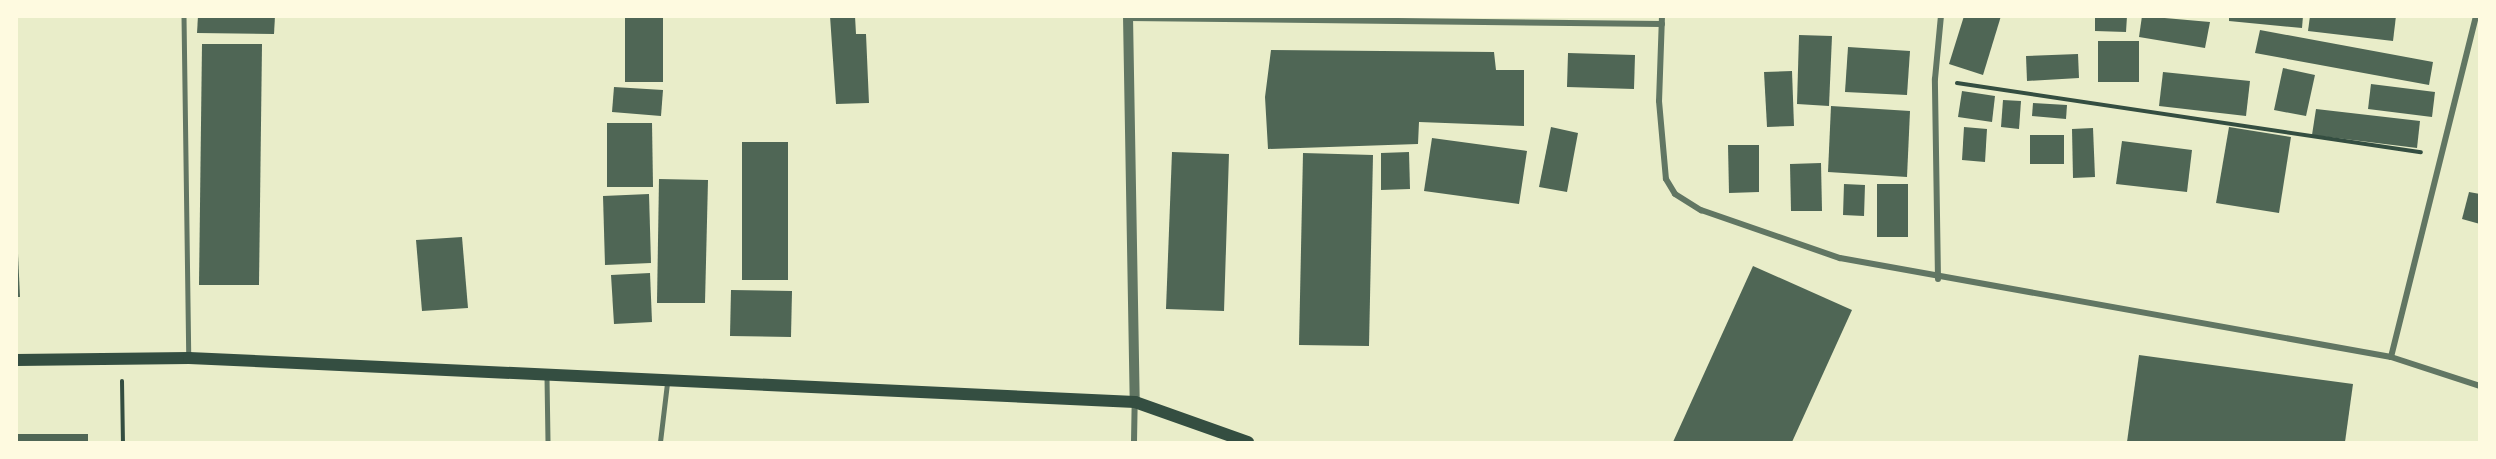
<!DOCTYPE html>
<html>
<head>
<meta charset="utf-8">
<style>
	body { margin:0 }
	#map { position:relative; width:2496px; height:459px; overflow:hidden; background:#e9edc9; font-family:"IBM Plex Serif",serif }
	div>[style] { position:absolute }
	.building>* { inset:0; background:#4f6655 }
	.path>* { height:4px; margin:-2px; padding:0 2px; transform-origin:2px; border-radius:2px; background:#344e41 }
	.service>* { height:4.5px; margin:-2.25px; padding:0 2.25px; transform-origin:2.25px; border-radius:2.25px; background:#617663 }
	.minor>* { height:6px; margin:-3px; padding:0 3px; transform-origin:3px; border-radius:3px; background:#617663 }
	.tertiary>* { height:10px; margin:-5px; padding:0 5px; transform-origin:5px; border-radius:5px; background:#617663 }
	.secondary>* { height:12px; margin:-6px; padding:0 6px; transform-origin:6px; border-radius:6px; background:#344e41 }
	span { translate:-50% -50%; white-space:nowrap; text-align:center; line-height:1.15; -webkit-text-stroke:6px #fefae0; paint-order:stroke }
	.frame { position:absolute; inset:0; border:18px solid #fefae0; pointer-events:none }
</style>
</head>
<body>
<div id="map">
	<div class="building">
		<i style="clip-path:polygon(198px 16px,275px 16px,274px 34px,197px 33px)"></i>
		<i style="clip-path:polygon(625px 16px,663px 16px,663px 82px,625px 82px)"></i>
		<i style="clip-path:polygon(830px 16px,855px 16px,856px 34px,866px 34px,869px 103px,836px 104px)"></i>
		<i style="clip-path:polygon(1964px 16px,2001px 16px,1983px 75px,1949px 64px)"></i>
		<i style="clip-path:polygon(2095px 16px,2127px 16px,2126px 32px,2095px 31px)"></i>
		<i style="clip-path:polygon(2142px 16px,2210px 22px,2205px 48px,2139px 37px)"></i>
		<i style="clip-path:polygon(2229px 16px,2303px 16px,2302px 28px,2229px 21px)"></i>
		<i style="clip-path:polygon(2310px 16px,2396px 16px,2393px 41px,2308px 31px)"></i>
		<i style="clip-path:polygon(2260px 30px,2433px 62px,2429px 85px,2255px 53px)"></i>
		<i style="clip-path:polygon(1799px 35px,1832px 36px,1829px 106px,1797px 104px)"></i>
		<i style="clip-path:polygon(2098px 41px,2139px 41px,2139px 82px,2098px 82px)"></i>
		<i style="clip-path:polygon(202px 44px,262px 44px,259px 285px,199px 285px)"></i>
		<i style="clip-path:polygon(1848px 47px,1910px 51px,1907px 95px,1845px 92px)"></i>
		<i style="clip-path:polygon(1271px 50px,1494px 52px,1496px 70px,1524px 70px,1524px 126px,1419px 122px,1418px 144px,1268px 149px,1265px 97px)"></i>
		<i style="clip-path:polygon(1568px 53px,1635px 55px,1634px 89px,1567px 87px)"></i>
		<i style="clip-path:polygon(2078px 54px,2079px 78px,2027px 81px,2026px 56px)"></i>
		<i style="clip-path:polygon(2283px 68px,2315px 75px,2306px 116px,2274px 110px)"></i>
		<i style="clip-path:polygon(1792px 71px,1794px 126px,1767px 127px,1764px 72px)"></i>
		<i style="clip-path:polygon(2163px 72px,2250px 81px,2246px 116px,2159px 106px)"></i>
		<i style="clip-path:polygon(2371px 84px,2435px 92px,2432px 117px,2368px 109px)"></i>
		<i style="clip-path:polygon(614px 87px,663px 90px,661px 116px,612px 112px)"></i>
		<i style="clip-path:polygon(1962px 91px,1995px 96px,1992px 122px,1958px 117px)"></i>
		<i style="clip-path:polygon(2003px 100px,2021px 101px,2019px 129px,2001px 127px)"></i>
		<i style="clip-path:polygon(2033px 103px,2067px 105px,2066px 119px,2032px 116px)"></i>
		<i style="clip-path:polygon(1831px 106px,1910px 111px,1907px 177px,1828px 172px)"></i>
		<i style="clip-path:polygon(2316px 109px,2420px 121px,2417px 148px,2312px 135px)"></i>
		<i style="clip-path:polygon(607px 123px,652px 123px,653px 187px,607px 187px)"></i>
		<i style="clip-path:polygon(1551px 127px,1578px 133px,1567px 192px,1539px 187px)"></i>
		<i style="clip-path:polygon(1964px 127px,1987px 129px,1985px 162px,1962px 160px)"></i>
		<i style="clip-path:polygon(2229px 127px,2291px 137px,2279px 213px,2216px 203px)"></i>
		<i style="clip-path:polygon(2093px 128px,2095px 177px,2073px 178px,2072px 129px)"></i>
		<i style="clip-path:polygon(2030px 135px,2064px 135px,2064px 164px,2030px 164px)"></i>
		<i style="clip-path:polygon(1432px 138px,1527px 151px,1519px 204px,1424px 191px)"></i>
		<i style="clip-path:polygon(2122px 141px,2192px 150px,2187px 192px,2116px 184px)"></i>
		<i style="clip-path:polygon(742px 142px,788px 142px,788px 280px,742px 280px)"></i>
		<i style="clip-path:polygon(1728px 145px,1759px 145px,1759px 192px,1729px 193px)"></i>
		<i style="clip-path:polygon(1172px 152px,1229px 154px,1224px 311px,1166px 309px)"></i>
		<i style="clip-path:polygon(1409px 152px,1410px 189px,1381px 190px,1381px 153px)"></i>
		<i style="clip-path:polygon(1303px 153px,1373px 155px,1369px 346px,1299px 345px)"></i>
		<i style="clip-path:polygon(1821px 163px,1822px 211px,1791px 211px,1790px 164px)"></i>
		<i style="clip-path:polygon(659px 179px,708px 180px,705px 303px,657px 303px)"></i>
		<i style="clip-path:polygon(1844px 184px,1865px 185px,1864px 216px,1843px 215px)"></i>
		<i style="clip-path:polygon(1877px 184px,1908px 184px,1908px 237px,1877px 237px)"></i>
		<i style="clip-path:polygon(2469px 192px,2480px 194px,2480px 224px,2462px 219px)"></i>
		<i style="clip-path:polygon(649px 194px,651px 263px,605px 265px,603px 196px)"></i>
		<i style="clip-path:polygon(462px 237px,468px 308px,422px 311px,416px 240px)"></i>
		<i style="clip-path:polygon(16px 254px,18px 254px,20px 297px,16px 297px)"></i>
		<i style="clip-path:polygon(1753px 266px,1852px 310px,1792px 442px,1673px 442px)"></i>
		<i style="clip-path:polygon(650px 273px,652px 322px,614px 324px,611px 275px)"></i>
		<i style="clip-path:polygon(731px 290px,792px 291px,791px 337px,730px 336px)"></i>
		<i style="clip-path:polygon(2139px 355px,2353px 384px,2345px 442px,2127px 442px)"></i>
		<i style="clip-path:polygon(16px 434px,88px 434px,88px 442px,16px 442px)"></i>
	</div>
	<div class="path">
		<i style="left:1957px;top:83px;width:469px;rotate:8.5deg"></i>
		<i style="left:122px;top:381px;width:61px;rotate:89.1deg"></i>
	</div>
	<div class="service">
		<i style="left:184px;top:16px;width:340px;rotate:89.2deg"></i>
		<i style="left:547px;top:377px;width:65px;rotate:89.1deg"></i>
		<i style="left:660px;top:442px;width:59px;rotate:-83.2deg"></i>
	</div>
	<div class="minor">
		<i style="left:1662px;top:16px;width:85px;rotate:92deg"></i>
		<i style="left:1659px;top:101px;width:78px;rotate:84.9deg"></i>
		<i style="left:1666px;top:179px;width:17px;rotate:59deg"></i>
		<i style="left:1675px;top:194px;width:31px;rotate:32deg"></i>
		<i style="left:1701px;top:210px;width:147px;rotate:19.1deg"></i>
		<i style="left:1840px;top:258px;width:560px;rotate:10.19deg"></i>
		<i style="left:2391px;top:357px;width:94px;rotate:18deg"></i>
		<i style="left:1128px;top:18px;width:534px;rotate:0.64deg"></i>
		<i style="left:1938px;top:279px;width:200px;rotate:-90.9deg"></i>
		<i style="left:1935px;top:79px;width:63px;rotate:-84.6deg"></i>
		<i style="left:2391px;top:357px;width:351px;rotate:-76deg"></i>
		<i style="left:1134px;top:442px;width:39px;rotate:-89deg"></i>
	</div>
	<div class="tertiary">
		<i style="left:1128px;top:16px;width:386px;rotate:89deg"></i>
	</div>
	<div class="secondary">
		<i style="left:16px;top:360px;width:173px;rotate:-0.7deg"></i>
		<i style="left:189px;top:358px;width:947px;rotate:2.66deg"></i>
		<i style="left:1135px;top:402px;width:120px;rotate:19.5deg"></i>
	</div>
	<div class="frame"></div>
</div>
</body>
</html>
